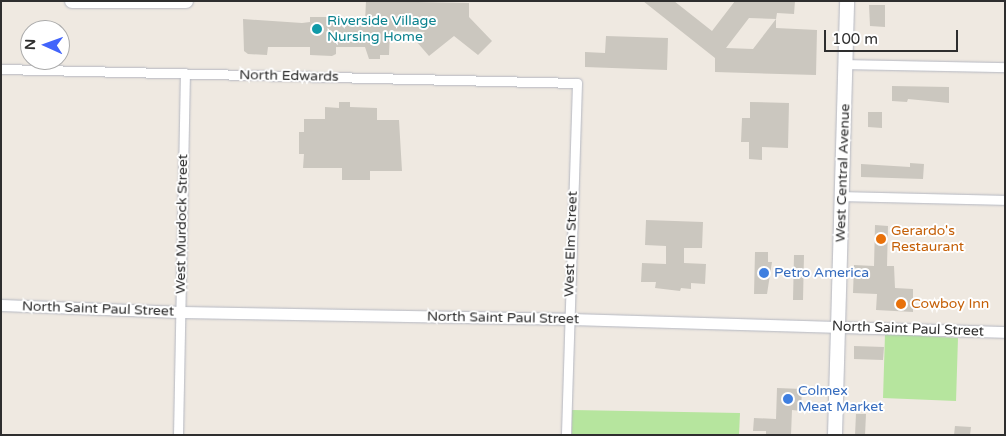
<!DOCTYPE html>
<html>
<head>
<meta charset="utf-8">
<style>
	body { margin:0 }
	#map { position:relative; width:1006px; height:436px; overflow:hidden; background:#efe9e1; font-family:"Varela Round",sans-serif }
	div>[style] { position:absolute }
	.green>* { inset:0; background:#b6e59e }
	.building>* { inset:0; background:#cbc7bf }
	.roads { filter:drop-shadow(0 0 1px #b4b7c1) drop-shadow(0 0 1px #b4b7c1) }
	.minor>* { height:9px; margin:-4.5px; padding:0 4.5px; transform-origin:4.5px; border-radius:4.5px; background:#fff }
	.tertiary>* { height:11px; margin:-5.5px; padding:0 5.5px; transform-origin:5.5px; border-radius:5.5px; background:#fff }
	.secondary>* { height:14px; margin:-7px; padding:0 7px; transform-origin:7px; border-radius:7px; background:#fff }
	.dots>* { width:14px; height:14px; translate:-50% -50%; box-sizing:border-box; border:2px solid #fff; border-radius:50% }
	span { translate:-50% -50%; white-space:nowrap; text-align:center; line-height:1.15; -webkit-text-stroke:4px #fff; paint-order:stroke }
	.culture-label { font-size:14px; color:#0d838f }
	.left { translate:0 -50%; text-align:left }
	.street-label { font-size:14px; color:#2e2e2e }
	.food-label { font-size:14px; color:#c56008 }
	.shop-label { font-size:14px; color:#366cbe }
	.frame { position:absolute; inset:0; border:2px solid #2e2e2e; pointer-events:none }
	.north { position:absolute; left:20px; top:20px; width:50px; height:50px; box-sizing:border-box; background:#fff; border:1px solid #ababab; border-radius:50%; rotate:272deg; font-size:14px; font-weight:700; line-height:20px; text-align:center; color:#2e2e2e }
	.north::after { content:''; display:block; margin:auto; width:18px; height:22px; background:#4264fb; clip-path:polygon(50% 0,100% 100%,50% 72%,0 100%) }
	.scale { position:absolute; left:824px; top:30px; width:134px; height:22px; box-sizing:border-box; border:2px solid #2e2e2e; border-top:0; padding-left:6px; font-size:15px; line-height:18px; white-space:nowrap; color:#2e2e2e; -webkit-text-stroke:4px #fff; paint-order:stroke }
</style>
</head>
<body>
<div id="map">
	<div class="green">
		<i style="clip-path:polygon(885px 334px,958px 338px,956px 401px,883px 398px)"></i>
		<i style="clip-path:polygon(572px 410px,740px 413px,739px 435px,572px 435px)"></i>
	</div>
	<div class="building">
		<i style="clip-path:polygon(366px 1px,469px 3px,469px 17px,492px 41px,478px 55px,454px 36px,429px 56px,416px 41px,425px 32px,390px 31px,389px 55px,380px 55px,380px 59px,369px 59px,365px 47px,336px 47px,336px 54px,332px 56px,310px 55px,310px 47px,268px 47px,267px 55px,248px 54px,244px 51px,243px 19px,302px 23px,310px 22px,310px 17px,332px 17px,332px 22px,365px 22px)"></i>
		<i style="clip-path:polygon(643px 1px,674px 1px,712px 31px,735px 1px,795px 1px,794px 14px,777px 13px,776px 19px,749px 18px,726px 48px,753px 49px,776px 19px,776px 28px,817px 30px,816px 75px,715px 72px,715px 58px)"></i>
		<i style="clip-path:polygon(869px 5px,885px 5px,885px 27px,870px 26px)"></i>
		<i style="clip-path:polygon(606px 36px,668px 38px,667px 70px,585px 67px,585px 52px,605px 53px)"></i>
		<i style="clip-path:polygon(892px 86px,949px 87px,949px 103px,908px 99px,907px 102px,892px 101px)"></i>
		<i style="clip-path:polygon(339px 102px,350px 102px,350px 107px,377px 108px,377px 120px,399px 120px,402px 171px,370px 171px,370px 180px,342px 180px,342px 168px,303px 168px,304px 154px,299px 154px,299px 132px,304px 132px,304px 119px,325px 119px,325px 107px,339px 108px)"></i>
		<i style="clip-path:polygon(750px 102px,789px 103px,788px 148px,762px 147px,762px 160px,749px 159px,749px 142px,741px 142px,742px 118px,750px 118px)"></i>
		<i style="clip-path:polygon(868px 112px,882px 112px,882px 128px,868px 127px)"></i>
		<i style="clip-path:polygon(910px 163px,924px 164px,923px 179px,861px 177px,861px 164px,910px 167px)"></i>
		<i style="clip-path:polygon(646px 220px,703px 222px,702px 248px,684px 248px,684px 263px,706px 264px,705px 284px,691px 283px,691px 289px,681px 288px,680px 291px,655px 288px,656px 282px,641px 282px,642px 263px,666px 264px,666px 246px,645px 245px)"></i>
		<i style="clip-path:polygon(875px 225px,888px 226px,887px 266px,894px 266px,895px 288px,913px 289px,913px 312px,876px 310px,877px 294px,853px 293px,854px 265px,874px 266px)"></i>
		<i style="clip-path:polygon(755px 252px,768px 252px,768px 262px,772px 262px,767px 294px,754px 294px)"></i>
		<i style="clip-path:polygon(794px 255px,804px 255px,803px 300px,793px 300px)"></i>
		<i style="clip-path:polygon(854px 346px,884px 347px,883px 360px,854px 359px)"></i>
		<i style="clip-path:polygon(777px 388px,802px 389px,801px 411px,792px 410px,791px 435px,766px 435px,766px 431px,753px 431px,754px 418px,776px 419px)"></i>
		<i style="clip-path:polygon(856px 414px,866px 414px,865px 435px,855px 435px)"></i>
		<i style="clip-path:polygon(955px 426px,971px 427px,970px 435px,954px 435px)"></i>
	</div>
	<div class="roads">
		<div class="minor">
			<i style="left:845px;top:64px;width:160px;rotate:1.1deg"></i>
			<i style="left:1px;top:69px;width:576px;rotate:1.39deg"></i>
			<i style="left:577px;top:83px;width:352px;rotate:91.8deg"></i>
			<i style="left:842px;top:196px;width:163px;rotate:1.4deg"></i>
			<i style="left:178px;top:435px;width:362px;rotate:-88.9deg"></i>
		</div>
		<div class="tertiary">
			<i style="left:1px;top:305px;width:180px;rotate:2.2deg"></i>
			<i style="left:181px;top:312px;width:387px;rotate:1deg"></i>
			<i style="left:568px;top:319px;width:437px;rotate:1.7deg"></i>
		</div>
		<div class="secondary">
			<i style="left:72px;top:1px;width:114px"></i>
			<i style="left:835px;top:435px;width:434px;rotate:-88.4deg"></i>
		</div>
	</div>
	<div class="dots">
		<i style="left:317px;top:29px;background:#0f9aa8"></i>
		<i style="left:881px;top:239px;background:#e8710a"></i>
		<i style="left:764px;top:273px;background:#3f7fe0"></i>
		<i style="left:901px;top:304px;background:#e8710a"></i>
		<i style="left:788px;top:399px;background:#3f7fe0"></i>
	</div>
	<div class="culture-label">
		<span class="left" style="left:327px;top:29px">Riverside Village<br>Nursing Home</span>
	</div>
	<div class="street-label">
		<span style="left:289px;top:76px;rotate:1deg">North Edwards</span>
		<span style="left:843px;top:173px;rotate:-88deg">West Central Avenue</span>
		<span style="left:182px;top:224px;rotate:-89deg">West Murdock Street</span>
		<span style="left:571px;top:244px;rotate:-88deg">West Elm Street</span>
		<span style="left:98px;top:309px;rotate:2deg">North Saint Paul Street</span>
		<span style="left:503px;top:318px;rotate:1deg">North Saint Paul Street</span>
		<span style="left:908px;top:329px;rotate:2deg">North Saint Paul Street</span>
	</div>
	<div class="food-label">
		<span class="left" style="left:891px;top:239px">Gerardo's<br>Restaurant</span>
		<span class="left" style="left:911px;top:304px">Cowboy Inn</span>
	</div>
	<div class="shop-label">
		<span class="left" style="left:774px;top:273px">Petro America</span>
		<span class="left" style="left:798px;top:399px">Colmex<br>Meat Market</span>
	</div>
	<div class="frame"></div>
	<div class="north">N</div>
	<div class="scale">100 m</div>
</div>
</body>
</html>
